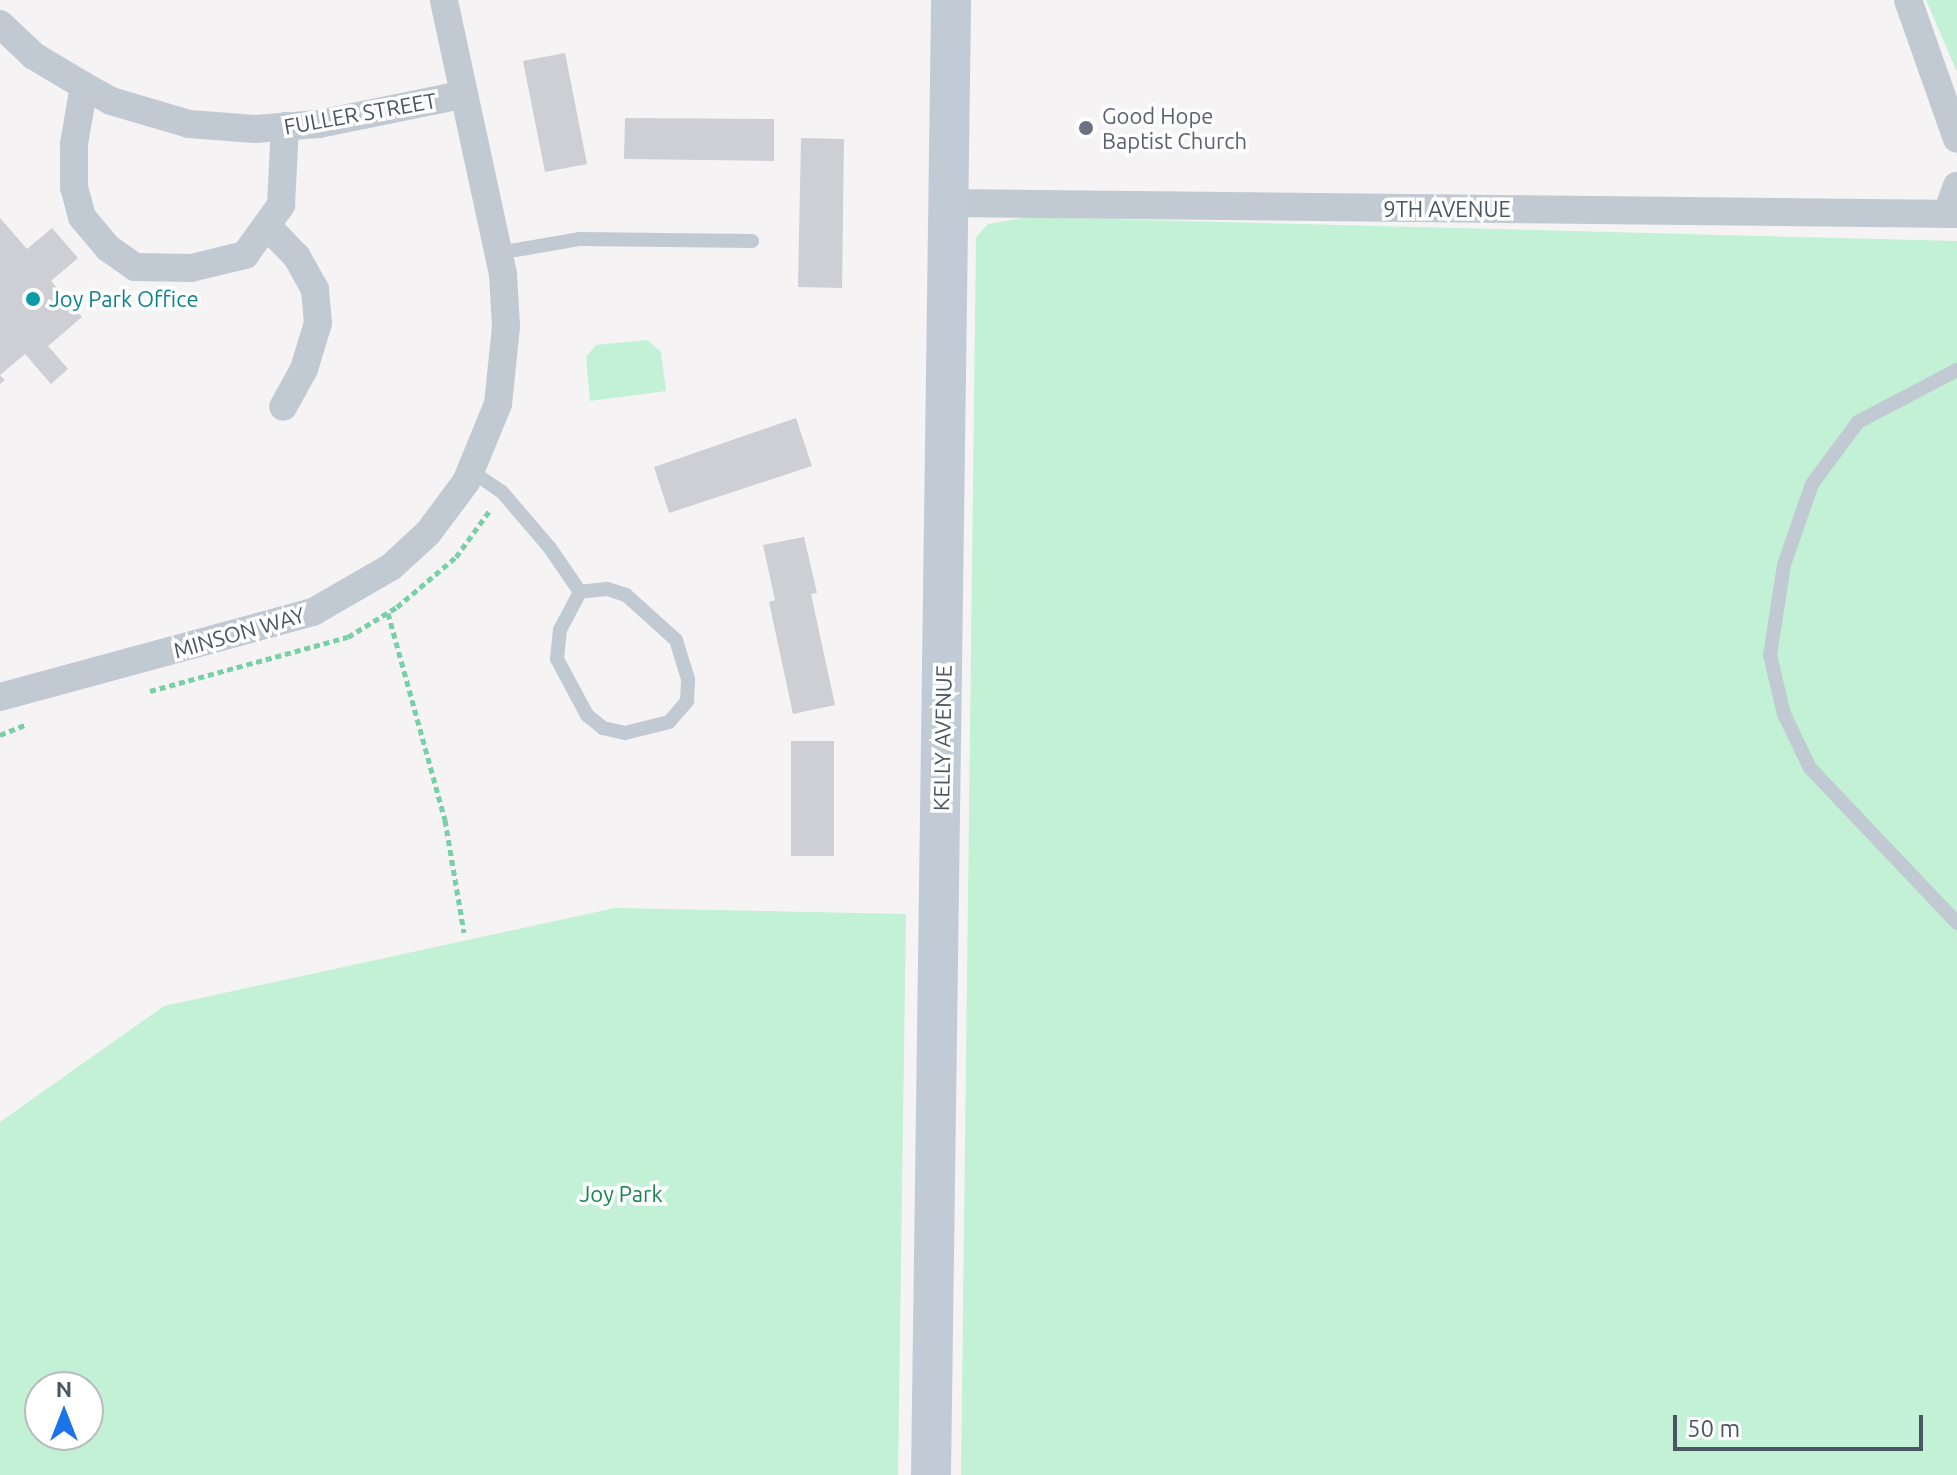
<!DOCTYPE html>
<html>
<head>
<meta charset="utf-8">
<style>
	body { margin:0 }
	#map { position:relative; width:1957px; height:1475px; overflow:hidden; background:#f5f3f3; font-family:Ubuntu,sans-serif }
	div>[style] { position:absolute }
	.green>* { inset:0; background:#c3f1d5 }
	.building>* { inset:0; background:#cdcfd5 }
	.path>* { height:5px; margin-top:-2.5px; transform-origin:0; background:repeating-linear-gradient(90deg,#7ad0a6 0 6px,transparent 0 10px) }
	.service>* { height:14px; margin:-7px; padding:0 7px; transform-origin:7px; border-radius:7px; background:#c1cad2 }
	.minor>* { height:28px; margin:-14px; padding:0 14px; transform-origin:14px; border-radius:14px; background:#c1cad2 }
	.secondary>* { height:40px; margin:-20px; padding:0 20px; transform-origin:20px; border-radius:20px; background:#c1cbd6 }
	.dots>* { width:22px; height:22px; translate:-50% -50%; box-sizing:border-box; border:4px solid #fff; border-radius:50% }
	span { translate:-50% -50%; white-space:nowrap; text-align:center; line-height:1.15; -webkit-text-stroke:7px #fff; paint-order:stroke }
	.street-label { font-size:22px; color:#4a5661 }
	.worship-label { font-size:22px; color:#5b616d }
	.left { translate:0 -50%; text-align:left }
	.culture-label { font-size:22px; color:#0d838f }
	.park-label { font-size:22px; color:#17864f }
	.north { position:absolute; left:24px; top:1371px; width:80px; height:80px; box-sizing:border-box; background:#fff; border:2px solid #b7bbc0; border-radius:50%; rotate:0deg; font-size:22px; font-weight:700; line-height:32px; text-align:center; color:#4a5661 }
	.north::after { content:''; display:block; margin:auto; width:28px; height:36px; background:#1a73e8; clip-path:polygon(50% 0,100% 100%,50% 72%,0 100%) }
	.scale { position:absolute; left:1673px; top:1415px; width:250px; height:36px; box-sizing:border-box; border:4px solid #4a5661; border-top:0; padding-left:10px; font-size:24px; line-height:28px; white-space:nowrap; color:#4a5661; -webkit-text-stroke:6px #fff; paint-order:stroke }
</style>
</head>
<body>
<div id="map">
	<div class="green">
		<i style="clip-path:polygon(1926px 0,1957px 0,1957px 72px)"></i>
		<i style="clip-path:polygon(1028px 217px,1957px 241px,1957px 1475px,961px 1475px,976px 237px,988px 224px)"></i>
		<i style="clip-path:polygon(647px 340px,661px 352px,666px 391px,590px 401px,586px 357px,596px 345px)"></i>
		<i style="clip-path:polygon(evenodd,615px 908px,906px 914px,898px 1475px,0 1475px,0 1122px,164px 1006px,615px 908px,40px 1387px,88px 1387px,88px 1435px,40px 1435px,40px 1387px)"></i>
	</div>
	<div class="building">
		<i style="clip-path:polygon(565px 53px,587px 164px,545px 172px,523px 61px)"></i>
		<i style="clip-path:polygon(625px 118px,774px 119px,774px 161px,624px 159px)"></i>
		<i style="clip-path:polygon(801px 138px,844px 139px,842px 288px,798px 287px)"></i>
		<i style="clip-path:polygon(0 218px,27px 249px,52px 228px,78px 258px,51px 281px,82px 317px,48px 346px,68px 369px,51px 384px,25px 354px,0 375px,5px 380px,0 384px)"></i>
		<i style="clip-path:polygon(796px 418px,812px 466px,669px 513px,654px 467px)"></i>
		<i style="clip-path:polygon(804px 537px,817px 593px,811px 594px,835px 705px,793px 714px,769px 602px,775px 600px,763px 545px)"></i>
		<i style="clip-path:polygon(791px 741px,834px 741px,834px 856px,791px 856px)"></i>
	</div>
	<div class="path">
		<i style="left:388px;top:613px;width:215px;rotate:74.6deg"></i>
		<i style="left:445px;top:820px;width:114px;rotate:80.4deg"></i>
		<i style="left:150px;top:691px;width:205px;rotate:-15.3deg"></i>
		<i style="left:348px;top:637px;width:57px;rotate:-31.5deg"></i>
		<i style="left:397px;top:607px;width:77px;rotate:-40.3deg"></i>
		<i style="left:456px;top:557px;width:58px;rotate:-54.1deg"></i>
		<i style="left:0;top:735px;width:27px;rotate:-22deg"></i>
	</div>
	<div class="service">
		<i style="left:499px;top:253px;width:81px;rotate:-9.9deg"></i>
		<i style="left:579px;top:239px;width:173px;rotate:0.7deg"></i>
		<i style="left:1957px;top:370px;width:112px;rotate:152.3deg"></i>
		<i style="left:1858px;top:422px;width:77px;rotate:126.6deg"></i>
		<i style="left:1812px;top:484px;width:86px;rotate:109.1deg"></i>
		<i style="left:1784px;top:565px;width:91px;rotate:98.8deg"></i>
		<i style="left:1770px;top:655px;width:61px;rotate:76.7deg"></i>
		<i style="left:1784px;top:714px;width:60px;rotate:64.3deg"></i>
		<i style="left:1810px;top:768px;width:214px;rotate:46.5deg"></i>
		<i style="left:471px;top:471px;width:37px;rotate:34deg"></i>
		<i style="left:502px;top:492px;width:74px;rotate:49.4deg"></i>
		<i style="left:550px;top:548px;width:53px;rotate:55.7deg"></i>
		<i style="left:580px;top:592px;width:43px;rotate:117.8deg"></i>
		<i style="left:560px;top:630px;width:29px;rotate:96deg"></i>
		<i style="left:557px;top:659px;width:64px;rotate:61.8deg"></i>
		<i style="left:587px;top:715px;width:21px;rotate:39deg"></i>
		<i style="left:603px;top:728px;width:23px;rotate:13deg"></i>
		<i style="left:625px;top:733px;width:45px;rotate:-14deg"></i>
		<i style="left:669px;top:722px;width:28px;rotate:-49deg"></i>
		<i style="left:687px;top:701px;width:22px;rotate:-87deg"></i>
		<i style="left:688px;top:679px;width:41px;rotate:-107.1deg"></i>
		<i style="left:676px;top:640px;width:67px;rotate:-138deg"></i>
		<i style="left:626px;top:595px;width:20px;rotate:-162deg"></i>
		<i style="left:607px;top:589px;width:27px;rotate:174deg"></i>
	</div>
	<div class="minor">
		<i style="left:1908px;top:0;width:147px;rotate:70.6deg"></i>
		<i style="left:0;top:24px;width:47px;rotate:43.3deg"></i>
		<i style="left:34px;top:56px;width:58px;rotate:31deg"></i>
		<i style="left:84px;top:86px;width:31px;rotate:29deg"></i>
		<i style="left:111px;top:101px;width:81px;rotate:16.4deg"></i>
		<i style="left:189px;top:124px;width:66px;rotate:4.3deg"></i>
		<i style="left:255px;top:129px;width:64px;rotate:-4.5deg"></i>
		<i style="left:319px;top:124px;width:145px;rotate:-11.5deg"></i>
		<i style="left:84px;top:86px;width:59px;rotate:99.8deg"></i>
		<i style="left:74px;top:144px;width:43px;rotate:90deg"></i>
		<i style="left:74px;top:187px;width:31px;rotate:75deg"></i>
		<i style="left:82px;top:217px;width:40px;rotate:50deg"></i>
		<i style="left:108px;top:248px;width:33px;rotate:35deg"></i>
		<i style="left:135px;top:267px;width:56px;rotate:1deg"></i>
		<i style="left:191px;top:268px;width:56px;rotate:-13.5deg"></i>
		<i style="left:245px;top:255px;width:62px;rotate:-54.2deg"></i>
		<i style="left:281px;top:205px;width:79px;rotate:-87.1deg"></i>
		<i style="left:948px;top:203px;width:1009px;rotate:0.62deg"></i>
		<i style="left:1947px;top:213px;width:29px;rotate:-70deg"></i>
		<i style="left:269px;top:228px;width:40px;rotate:46deg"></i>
		<i style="left:297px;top:257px;width:37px;rotate:61deg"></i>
		<i style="left:315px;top:289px;width:34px;rotate:85deg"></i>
		<i style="left:318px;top:323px;width:48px;rotate:106.9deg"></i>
		<i style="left:304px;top:369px;width:43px;rotate:118.9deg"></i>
		<i style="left:0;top:697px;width:324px;rotate:-15.2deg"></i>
		<i style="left:313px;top:612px;width:90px;rotate:-30deg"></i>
		<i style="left:391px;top:567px;width:50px;rotate:-42.6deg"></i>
		<i style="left:428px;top:533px;width:64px;rotate:-53.3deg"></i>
		<i style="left:466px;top:482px;width:84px;rotate:-67.7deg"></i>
		<i style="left:498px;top:404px;width:78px;rotate:-84.1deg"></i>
		<i style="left:506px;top:326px;width:52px;rotate:-93.3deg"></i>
		<i style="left:503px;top:274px;width:280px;rotate:-102.2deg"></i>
	</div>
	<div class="secondary">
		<i style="left:931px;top:1475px;width:1475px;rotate:-89.22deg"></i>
	</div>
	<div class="dots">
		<i style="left:1086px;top:128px;background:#6b7280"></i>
		<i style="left:33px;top:299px;background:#0f9aa8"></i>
	</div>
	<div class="street-label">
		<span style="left:360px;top:113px;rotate:-10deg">FULLER STREET</span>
		<span style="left:1447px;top:209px">9TH AVENUE</span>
		<span style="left:239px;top:632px;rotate:-16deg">MINSON WAY</span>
		<span style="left:942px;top:738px;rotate:-89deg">KELLY AVENUE</span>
	</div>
	<div class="worship-label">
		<span class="left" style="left:1102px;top:128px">Good Hope<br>Baptist Church</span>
	</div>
	<div class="culture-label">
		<span class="left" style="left:49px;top:299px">Joy Park Office</span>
	</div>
	<div class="park-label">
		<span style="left:621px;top:1194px">Joy Park</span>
	</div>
	<div class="north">N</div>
	<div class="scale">50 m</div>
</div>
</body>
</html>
